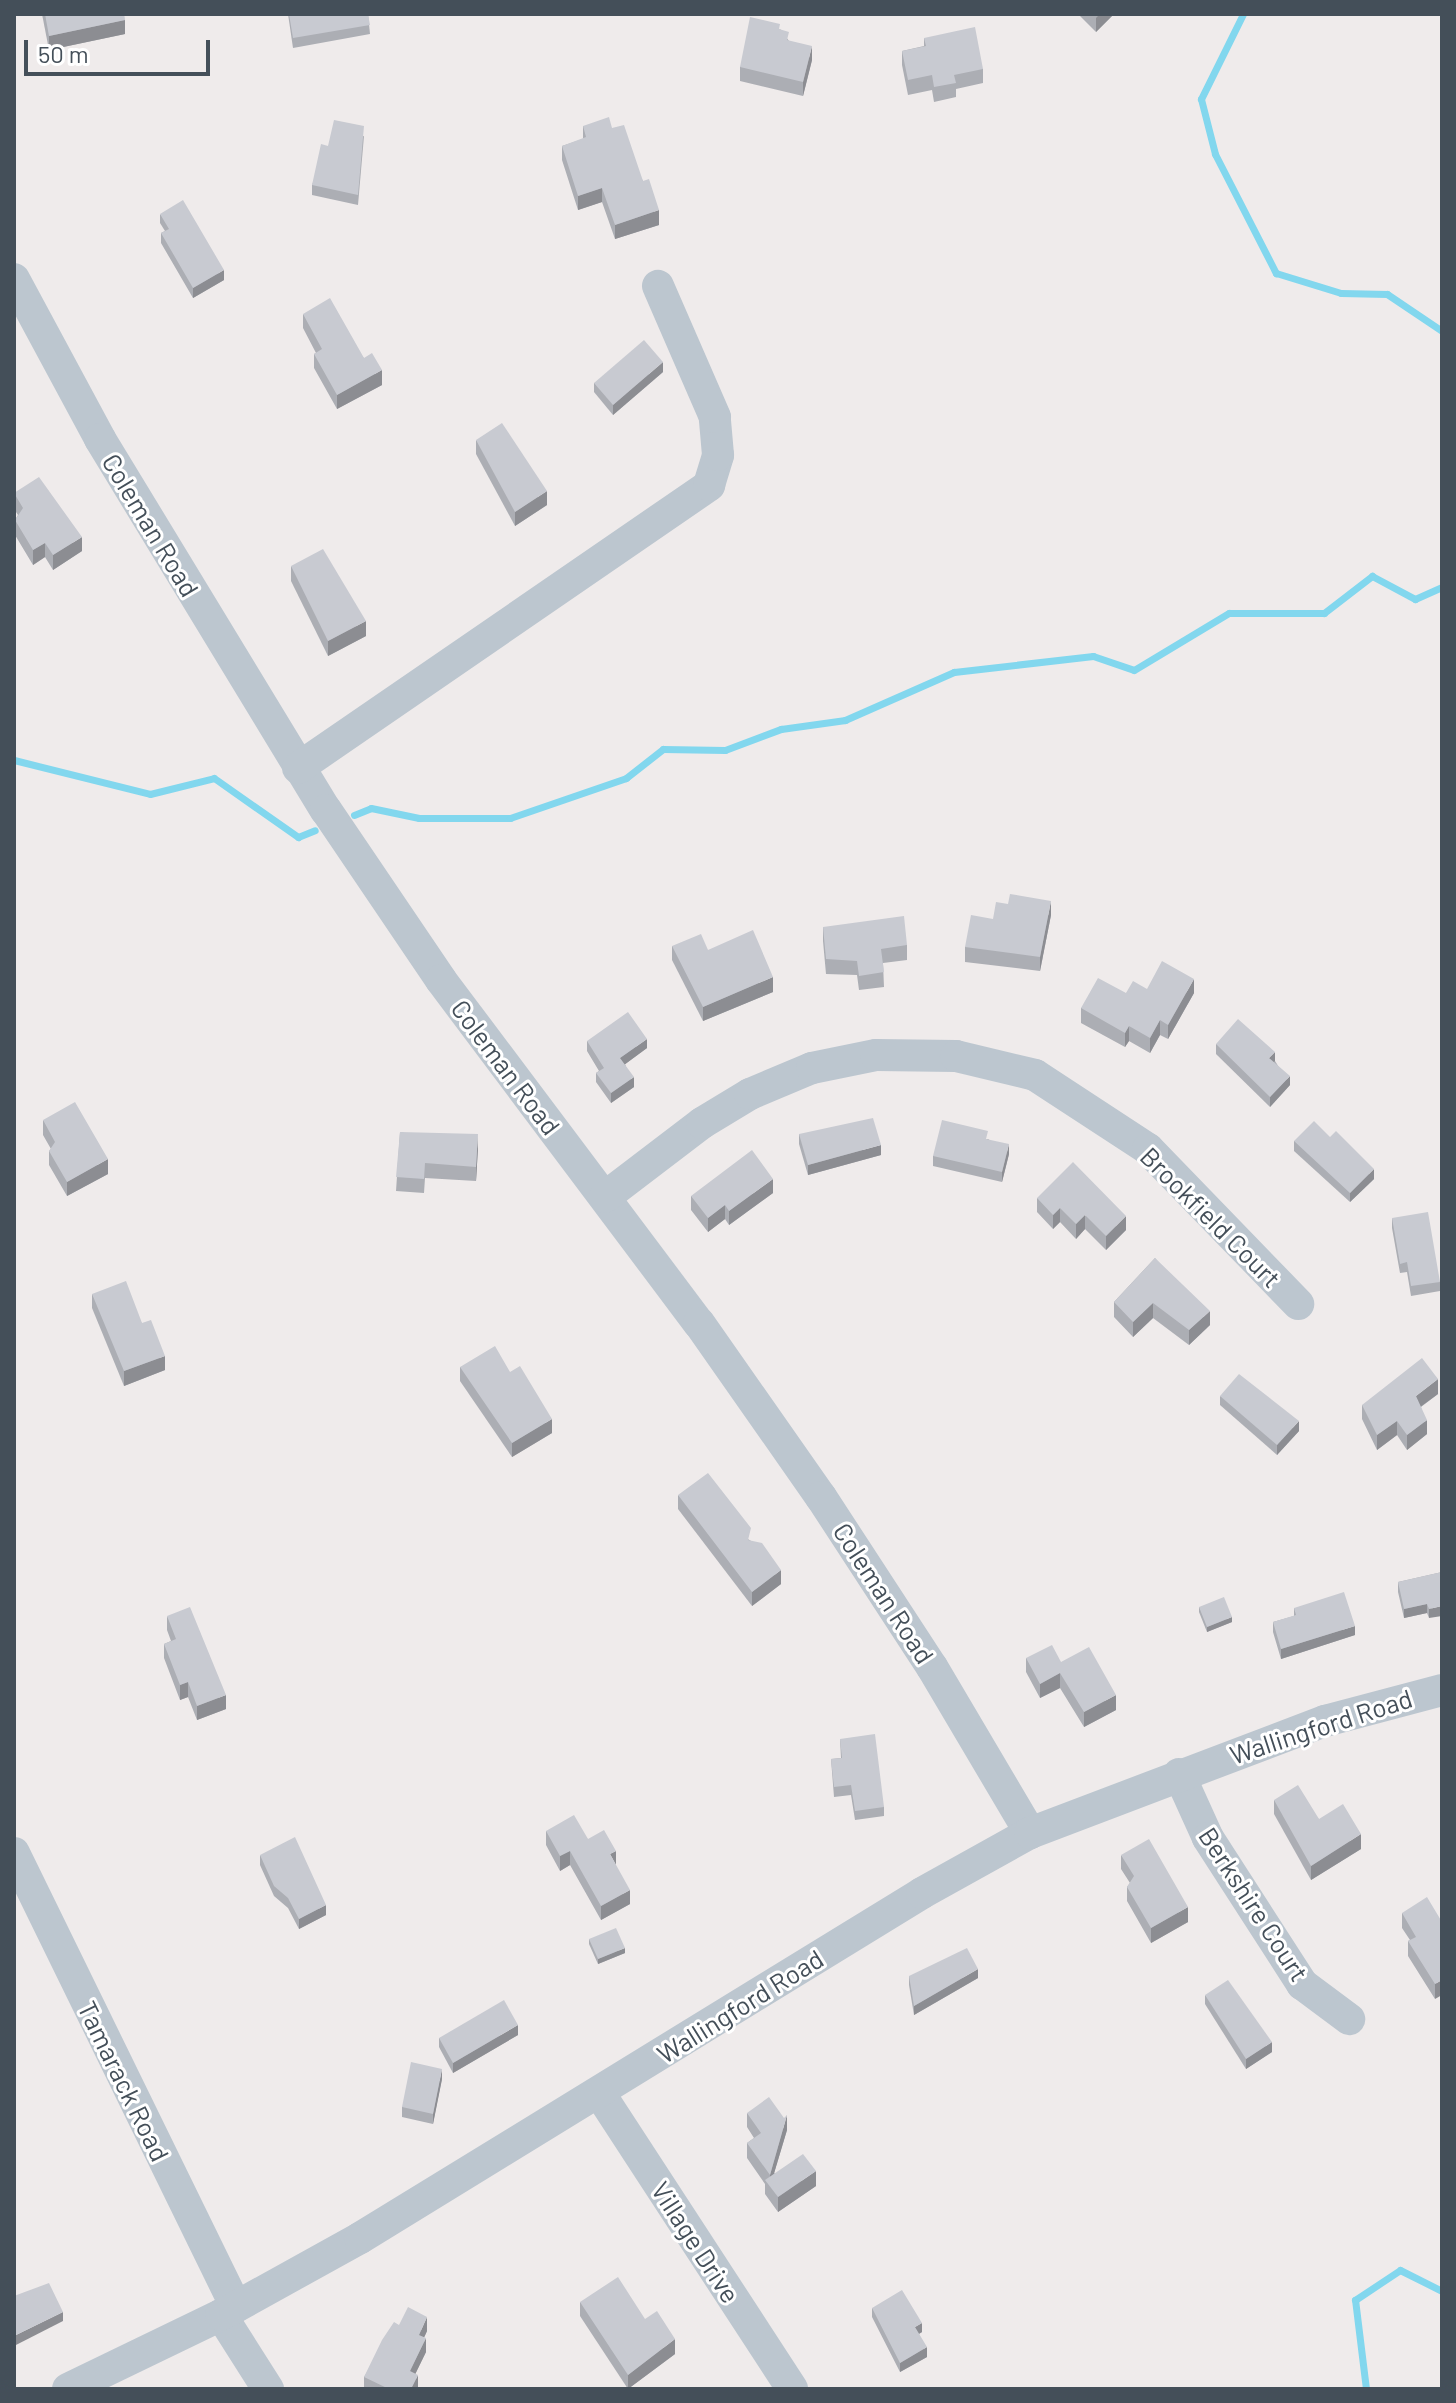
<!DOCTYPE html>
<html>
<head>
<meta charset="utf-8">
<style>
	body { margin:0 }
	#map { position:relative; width:1456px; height:2403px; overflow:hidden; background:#efebeb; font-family:Barlow,sans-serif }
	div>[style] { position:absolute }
	.stream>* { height:7px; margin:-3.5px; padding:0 3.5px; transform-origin:3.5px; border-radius:3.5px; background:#82d7ee }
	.minor>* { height:32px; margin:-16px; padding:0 16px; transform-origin:16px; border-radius:16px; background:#bcc6cf }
	.wall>* { inset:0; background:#acaeb4 }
	.shaded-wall>* { inset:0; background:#8c8d92 }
	.building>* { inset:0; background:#c8cad1 }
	span { translate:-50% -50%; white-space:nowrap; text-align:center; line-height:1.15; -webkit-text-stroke:6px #fff; paint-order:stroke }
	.street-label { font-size:26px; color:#444f59 }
	.frame { position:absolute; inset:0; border:16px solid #444f59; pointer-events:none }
	.scale { position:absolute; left:24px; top:40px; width:186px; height:36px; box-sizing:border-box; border:4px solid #444f59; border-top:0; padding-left:10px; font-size:24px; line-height:28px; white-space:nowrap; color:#444f59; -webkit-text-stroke:6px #fff; paint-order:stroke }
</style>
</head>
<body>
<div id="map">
	<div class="stream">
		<i style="left:1243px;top:14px;width:95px;rotate:116.3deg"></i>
		<i style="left:1201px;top:99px;width:57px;rotate:75.7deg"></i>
		<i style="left:1215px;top:154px;width:134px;rotate:62.9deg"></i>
		<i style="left:1276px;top:273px;width:68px;rotate:17.1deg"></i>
		<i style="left:1341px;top:293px;width:46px;rotate:1.2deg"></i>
		<i style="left:1387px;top:294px;width:66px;rotate:33.9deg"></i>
		<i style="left:14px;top:760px;width:140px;rotate:14deg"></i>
		<i style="left:150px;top:794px;width:66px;rotate:-14deg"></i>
		<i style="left:214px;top:778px;width:103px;rotate:35.1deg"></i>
		<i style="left:298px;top:837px;width:18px;rotate:-22deg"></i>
		<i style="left:354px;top:815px;width:18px;rotate:-22deg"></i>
		<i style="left:371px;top:808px;width:49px;rotate:11.8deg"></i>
		<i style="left:419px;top:818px;width:91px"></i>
		<i style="left:510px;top:818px;width:123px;rotate:-19deg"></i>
		<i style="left:626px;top:778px;width:47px;rotate:-38.1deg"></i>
		<i style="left:663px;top:749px;width:62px;rotate:0.9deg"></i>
		<i style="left:725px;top:750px;width:60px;rotate:-20.6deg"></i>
		<i style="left:781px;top:729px;width:65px;rotate:-8deg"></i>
		<i style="left:845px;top:720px;width:119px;rotate:-23.8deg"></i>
		<i style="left:954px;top:672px;width:140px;rotate:-6.6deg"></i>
		<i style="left:1093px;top:656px;width:43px;rotate:18.9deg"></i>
		<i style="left:1134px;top:670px;width:111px;rotate:-31deg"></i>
		<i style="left:1229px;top:613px;width:95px"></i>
		<i style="left:1324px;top:613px;width:61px;rotate:-37.6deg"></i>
		<i style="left:1372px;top:576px;width:49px;rotate:28.1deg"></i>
		<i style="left:1415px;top:599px;width:30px;rotate:-24deg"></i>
		<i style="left:1366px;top:2389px;width:90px;rotate:-97deg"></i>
		<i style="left:1355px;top:2300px;width:54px;rotate:-33.7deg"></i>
		<i style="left:1400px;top:2270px;width:47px;rotate:26.6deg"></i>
	</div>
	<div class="minor">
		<i style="left:14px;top:279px;width:182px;rotate:61.7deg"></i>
		<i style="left:100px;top:439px;width:434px;rotate:58.7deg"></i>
		<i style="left:326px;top:810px;width:205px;rotate:55.9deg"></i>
		<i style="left:441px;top:980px;width:429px;rotate:53.1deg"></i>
		<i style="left:699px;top:1323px;width:213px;rotate:55deg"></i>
		<i style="left:821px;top:1497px;width:203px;rotate:56.9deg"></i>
		<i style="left:932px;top:1667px;width:193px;rotate:59.4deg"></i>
		<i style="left:298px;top:768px;width:499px;rotate:-34.5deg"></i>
		<i style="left:709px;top:485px;width:31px;rotate:-73deg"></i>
		<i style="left:718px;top:455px;width:38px;rotate:-95deg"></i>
		<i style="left:715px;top:417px;width:143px;rotate:-113.5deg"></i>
		<i style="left:605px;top:1197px;width:122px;rotate:-37.3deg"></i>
		<i style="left:702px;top:1123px;width:56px;rotate:-31.1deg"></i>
		<i style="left:750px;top:1094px;width:67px;rotate:-22.8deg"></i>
		<i style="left:812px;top:1068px;width:65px;rotate:-11.5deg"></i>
		<i style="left:876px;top:1055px;width:80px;rotate:0.7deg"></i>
		<i style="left:956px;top:1056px;width:81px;rotate:13.5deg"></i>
		<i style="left:1035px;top:1075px;width:135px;rotate:33.2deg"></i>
		<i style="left:1148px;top:1149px;width:216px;rotate:45.9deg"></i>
		<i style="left:1179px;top:1774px;width:70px;rotate:65.6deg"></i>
		<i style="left:1208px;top:1838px;width:174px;rotate:57.2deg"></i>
		<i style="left:1302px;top:1984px;width:59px;rotate:36.7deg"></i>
		<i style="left:14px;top:1853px;width:505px;rotate:63.94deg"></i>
		<i style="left:600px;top:2094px;width:352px;rotate:56.9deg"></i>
		<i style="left:221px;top:2315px;width:88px;rotate:57.6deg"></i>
		<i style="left:68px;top:2389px;width:170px;rotate:-25.8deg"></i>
		<i style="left:221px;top:2315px;width:159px;rotate:-29deg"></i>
		<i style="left:360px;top:2238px;width:659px;rotate:-31.54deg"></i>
		<i style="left:922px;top:1893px;width:124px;rotate:-29.1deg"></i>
		<i style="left:1030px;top:1833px;width:316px;rotate:-20.8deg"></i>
		<i style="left:1325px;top:1721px;width:121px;rotate:-14.8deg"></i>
	</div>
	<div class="wall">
		<i style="clip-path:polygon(42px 14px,124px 14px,125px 34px,49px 50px)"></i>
		<i style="clip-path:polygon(288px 14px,368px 14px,370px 34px,293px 48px)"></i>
		<i style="clip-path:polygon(1078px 14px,1114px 14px,1096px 32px)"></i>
		<i style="clip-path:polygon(780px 29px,789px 41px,812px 60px,803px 96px,740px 81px,740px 67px)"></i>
		<i style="clip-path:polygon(924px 38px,983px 69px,983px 83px,956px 89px,956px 97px,934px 102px,932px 90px,908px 95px,902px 65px,902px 51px,924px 46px)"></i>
		<i style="clip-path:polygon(583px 126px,612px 128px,643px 181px,659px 225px,615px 239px,602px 202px,578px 210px,562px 160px,562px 146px,583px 139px)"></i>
		<i style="clip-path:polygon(364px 136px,358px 205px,312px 195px,312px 185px,328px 146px)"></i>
		<i style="clip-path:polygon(160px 214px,224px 280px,193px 298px,161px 243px,161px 233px,165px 231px,160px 223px)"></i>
		<i style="clip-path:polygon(303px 314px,364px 358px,382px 385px,337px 409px,314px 368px,314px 354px,316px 353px,303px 328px)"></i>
		<i style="clip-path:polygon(663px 372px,613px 415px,594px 392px,594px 383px)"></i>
		<i style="clip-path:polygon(476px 440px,547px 505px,515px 526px,476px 454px)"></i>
		<i style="clip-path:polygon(14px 493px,82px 551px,53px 570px,45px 557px,33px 565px,15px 535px,15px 520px,18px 515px,14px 509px)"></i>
		<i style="clip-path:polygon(291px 566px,366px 636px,328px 656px,291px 581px)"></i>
		<i style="clip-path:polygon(1051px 915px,1040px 971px,965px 962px,965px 947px,993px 919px)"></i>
		<i style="clip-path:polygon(823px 927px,907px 945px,907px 960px,883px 963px,884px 987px,859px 990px,857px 975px,826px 974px,823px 941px)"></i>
		<i style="clip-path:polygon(672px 946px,708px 950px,773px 992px,703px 1021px,672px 960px)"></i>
		<i style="clip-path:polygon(1147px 989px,1194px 993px,1168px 1039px,1160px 1035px,1150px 1053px,1129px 1041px,1125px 1047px,1081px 1023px,1081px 1008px,1126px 993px)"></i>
		<i style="clip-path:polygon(587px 1041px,647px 1048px,625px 1064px,634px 1087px,611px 1103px,596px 1082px,596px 1073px,599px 1071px,587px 1051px)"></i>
		<i style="clip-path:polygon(1216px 1044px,1275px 1061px,1290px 1085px,1270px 1107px,1216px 1054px)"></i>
		<i style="clip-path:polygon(43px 1120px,108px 1174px,67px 1196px,49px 1165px,49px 1151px,51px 1149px,43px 1135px)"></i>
		<i style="clip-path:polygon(400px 1132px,478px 1148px,476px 1181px,425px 1178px,424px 1193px,396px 1191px)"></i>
		<i style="clip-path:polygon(799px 1134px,881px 1155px,808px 1175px,799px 1144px)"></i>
		<i style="clip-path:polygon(1330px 1137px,1374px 1179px,1350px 1202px,1294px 1151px,1294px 1141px)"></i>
		<i style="clip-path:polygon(988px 1139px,1009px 1154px,1002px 1182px,933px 1166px,933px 1156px)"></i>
		<i style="clip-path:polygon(773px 1193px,729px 1225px,725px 1219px,708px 1232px,691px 1210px,691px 1196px)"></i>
		<i style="clip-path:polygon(1037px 1198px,1126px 1230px,1106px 1250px,1085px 1229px,1076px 1239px,1060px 1222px,1053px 1229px,1037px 1212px)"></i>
		<i style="clip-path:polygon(1392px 1218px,1440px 1282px,1440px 1291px,1411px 1296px,1407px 1272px,1400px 1273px,1392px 1228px)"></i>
		<i style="clip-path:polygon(1155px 1258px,1210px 1325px,1189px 1345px,1153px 1318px,1133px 1337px,1114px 1317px,1114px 1302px)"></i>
		<i style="clip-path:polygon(92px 1294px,142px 1323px,165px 1370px,124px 1386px,92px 1308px)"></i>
		<i style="clip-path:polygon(460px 1367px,510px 1372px,552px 1433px,512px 1457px,460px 1381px)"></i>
		<i style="clip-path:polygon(1438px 1394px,1421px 1407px,1427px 1434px,1407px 1450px,1397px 1435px,1377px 1450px,1362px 1419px,1362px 1405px)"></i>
		<i style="clip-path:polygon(1220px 1396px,1299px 1431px,1277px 1455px,1220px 1405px)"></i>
		<i style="clip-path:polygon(678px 1495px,751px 1541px,781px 1584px,752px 1606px,678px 1509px)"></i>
		<i style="clip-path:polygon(1442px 1572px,1429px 1618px,1427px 1613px,1404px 1618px,1398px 1592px,1398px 1582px)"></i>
		<i style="clip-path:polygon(1199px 1607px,1232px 1622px,1207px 1632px,1199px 1612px)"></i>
		<i style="clip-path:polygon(1294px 1608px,1355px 1635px,1281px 1659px,1273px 1632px,1273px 1622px,1294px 1616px)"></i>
		<i style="clip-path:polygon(167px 1616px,226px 1709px,197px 1720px,188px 1697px,180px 1700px,164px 1658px,164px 1644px,171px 1641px,167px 1630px)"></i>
		<i style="clip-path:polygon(1026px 1658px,1061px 1662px,1116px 1710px,1084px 1727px,1060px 1688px,1040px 1698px,1026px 1672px)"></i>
		<i style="clip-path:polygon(840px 1739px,884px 1807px,884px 1816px,855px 1820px,851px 1795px,834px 1797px,831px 1759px,841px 1758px)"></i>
		<i style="clip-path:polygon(1274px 1800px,1319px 1819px,1361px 1849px,1311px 1880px,1274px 1814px)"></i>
		<i style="clip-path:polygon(546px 1831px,588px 1839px,630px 1904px,601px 1920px,570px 1865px,560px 1871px,546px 1845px)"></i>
		<i style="clip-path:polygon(260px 1855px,326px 1915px,299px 1929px,288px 1908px,274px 1896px,260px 1865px)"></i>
		<i style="clip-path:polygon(1121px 1855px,1188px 1922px,1151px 1943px,1127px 1901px,1127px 1887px,1130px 1883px,1121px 1869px)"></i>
		<i style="clip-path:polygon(1402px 1913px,1442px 1922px,1435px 1999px,1408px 1956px,1408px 1941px,1410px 1940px,1402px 1928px)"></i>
		<i style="clip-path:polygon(589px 1939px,625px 1953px,598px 1964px,589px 1944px)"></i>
		<i style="clip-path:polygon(909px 1976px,978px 1978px,914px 2015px,909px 1985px)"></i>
		<i style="clip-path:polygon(1205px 1995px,1272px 2052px,1246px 2069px,1205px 2004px)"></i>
		<i style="clip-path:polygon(518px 2035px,453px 2073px,439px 2047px,439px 2038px)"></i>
		<i style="clip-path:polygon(442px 2079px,433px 2124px,402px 2117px,402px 2107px)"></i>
		<i style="clip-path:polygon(747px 2113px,787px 2130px,774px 2173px,816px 2186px,778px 2212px,765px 2194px,765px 2184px,747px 2158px,747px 2143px,754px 2138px,747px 2127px)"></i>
		<i style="clip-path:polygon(580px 2302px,675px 2354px,628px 2389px,580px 2316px)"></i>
		<i style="clip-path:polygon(872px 2308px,922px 2332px,919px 2334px,927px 2357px,900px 2372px,872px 2317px)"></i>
		<i style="clip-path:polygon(399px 2325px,427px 2331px,424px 2337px,426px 2352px,415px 2374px,418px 2389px,364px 2389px,364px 2377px)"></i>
	</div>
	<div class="shaded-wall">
		<i style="clip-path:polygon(1100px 14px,1114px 14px,1096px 32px,1096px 18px)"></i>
		<i style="clip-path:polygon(125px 20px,125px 34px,49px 50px,49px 36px)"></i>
		<i style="clip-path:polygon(812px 46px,812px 60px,803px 96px,803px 82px)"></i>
		<i style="clip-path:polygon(602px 188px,602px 202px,578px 210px,578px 196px)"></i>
		<i style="clip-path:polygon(659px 210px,659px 225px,615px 239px,615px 225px)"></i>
		<i style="clip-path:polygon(224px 270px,224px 280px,193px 298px,193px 288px)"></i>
		<i style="clip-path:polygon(663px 362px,663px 372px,613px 415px,613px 405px)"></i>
		<i style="clip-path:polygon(382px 370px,382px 385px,337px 409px,337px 395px)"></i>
		<i style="clip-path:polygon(547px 491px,547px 505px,515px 526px,515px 512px)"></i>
		<i style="clip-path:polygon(82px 537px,82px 551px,53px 570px,53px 555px)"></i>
		<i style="clip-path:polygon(45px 543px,45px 557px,33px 565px,33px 550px)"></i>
		<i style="clip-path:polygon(366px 621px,366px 636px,328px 656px,328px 641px)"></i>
		<i style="clip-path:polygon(1051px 901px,1051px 915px,1040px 971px,1040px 957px)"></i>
		<i style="clip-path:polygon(773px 977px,773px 992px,703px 1021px,703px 1007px)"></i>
		<i style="clip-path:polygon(1194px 979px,1194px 993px,1168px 1039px,1168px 1025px)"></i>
		<i style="clip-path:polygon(1160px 1020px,1160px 1035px,1150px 1053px,1150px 1038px)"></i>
		<i style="clip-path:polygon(1129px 1026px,1129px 1041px,1125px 1047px,1125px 1033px)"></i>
		<i style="clip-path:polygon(647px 1039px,647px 1048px,620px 1068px,620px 1058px)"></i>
		<i style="clip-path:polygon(1275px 1052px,1275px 1061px,1269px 1067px,1269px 1058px)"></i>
		<i style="clip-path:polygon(1290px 1076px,1290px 1085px,1270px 1107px,1270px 1097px)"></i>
		<i style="clip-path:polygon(634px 1077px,634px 1087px,611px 1103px,611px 1093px)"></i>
		<i style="clip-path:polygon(478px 1134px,478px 1148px,476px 1181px,476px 1167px)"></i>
		<i style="clip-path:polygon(1009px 1144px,1009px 1154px,1002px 1182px,1002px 1172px)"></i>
		<i style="clip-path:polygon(881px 1145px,881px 1155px,808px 1175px,808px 1165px)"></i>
		<i style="clip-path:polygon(108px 1159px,108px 1174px,67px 1196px,67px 1182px)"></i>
		<i style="clip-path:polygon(1374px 1169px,1374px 1179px,1350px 1202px,1350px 1193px)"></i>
		<i style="clip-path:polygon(773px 1179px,773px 1193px,729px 1225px,729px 1211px)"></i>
		<i style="clip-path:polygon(725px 1205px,725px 1219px,708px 1232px,708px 1218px)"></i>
		<i style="clip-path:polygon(1060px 1208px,1060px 1222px,1053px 1229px,1053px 1215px)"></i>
		<i style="clip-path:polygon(1085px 1215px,1085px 1229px,1076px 1239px,1076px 1224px)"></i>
		<i style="clip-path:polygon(1126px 1216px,1126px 1230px,1106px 1250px,1106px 1236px)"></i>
		<i style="clip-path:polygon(1153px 1303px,1153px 1318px,1133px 1337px,1133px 1322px)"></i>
		<i style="clip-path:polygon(1210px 1311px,1210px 1325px,1189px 1345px,1189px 1330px)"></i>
		<i style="clip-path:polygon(165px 1356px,165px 1370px,124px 1386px,124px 1371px)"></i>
		<i style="clip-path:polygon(1438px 1379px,1438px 1394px,1416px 1410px,1416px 1396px)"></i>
		<i style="clip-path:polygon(552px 1419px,552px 1433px,512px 1457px,512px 1443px)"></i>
		<i style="clip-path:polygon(1427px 1420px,1427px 1434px,1407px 1450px,1407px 1435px)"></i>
		<i style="clip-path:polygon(1299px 1421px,1299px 1431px,1277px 1455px,1277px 1445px)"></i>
		<i style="clip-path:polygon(1397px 1421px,1397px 1435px,1377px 1450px,1377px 1435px)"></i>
		<i style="clip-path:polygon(781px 1570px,781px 1584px,752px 1606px,752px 1592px)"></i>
		<i style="clip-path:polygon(1427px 1604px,1427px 1613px,1404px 1618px,1404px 1609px)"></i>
		<i style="clip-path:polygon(1442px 1606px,1442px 1616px,1429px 1618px,1429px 1609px)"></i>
		<i style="clip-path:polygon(1232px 1617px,1232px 1622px,1207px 1632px,1207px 1627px)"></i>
		<i style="clip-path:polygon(1355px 1626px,1355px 1635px,1281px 1659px,1281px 1649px)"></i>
		<i style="clip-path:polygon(1060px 1673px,1060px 1688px,1040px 1698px,1040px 1684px)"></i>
		<i style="clip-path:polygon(188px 1682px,188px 1697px,180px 1700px,180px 1685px)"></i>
		<i style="clip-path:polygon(226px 1695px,226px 1709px,197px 1720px,197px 1706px)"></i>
		<i style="clip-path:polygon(1116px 1695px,1116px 1710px,1084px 1727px,1084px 1712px)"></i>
		<i style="clip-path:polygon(1361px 1834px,1361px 1849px,1311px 1880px,1311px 1866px)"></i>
		<i style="clip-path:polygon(570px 1851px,570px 1865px,560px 1871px,560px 1856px)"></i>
		<i style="clip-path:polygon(616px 1851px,616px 1865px,610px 1854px)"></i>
		<i style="clip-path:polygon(630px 1890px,630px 1904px,601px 1920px,601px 1906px)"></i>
		<i style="clip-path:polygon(326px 1905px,326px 1915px,299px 1929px,299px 1919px)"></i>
		<i style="clip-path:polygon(1188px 1907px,1188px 1922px,1151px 1943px,1151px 1928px)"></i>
		<i style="clip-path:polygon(625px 1948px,625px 1953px,598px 1964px,598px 1959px)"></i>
		<i style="clip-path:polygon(978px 1969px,978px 1978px,914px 2015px,914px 2006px)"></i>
		<i style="clip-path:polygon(1442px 1980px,1442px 1995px,1435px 1999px,1435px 1984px)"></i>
		<i style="clip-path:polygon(518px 2025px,518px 2035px,453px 2073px,453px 2063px)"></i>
		<i style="clip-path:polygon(1272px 2042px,1272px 2052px,1246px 2069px,1246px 2059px)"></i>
		<i style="clip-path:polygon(442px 2069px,442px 2079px,433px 2124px,433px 2114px)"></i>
		<i style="clip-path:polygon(787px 2115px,787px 2130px,770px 2187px,770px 2175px)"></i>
		<i style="clip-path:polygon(816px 2171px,816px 2186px,778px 2212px,778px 2197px)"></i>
		<i style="clip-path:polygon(63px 2312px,63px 2321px,14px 2346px,14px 2336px)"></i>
		<i style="clip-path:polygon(427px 2317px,427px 2331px,419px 2349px,419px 2335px)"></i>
		<i style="clip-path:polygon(922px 2323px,922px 2332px,915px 2336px,915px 2327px)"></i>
		<i style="clip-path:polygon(426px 2338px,426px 2352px,410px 2385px,410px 2371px)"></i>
		<i style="clip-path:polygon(675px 2339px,675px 2354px,628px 2389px,628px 2375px)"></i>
		<i style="clip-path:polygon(927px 2347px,927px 2357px,900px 2372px,900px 2363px)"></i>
		<i style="clip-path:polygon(418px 2375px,418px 2389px,411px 2389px)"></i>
	</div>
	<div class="building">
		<i style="clip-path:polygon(45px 14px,124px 14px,125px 20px,49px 36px)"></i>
		<i style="clip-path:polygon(289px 14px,368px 14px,370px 25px,293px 38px)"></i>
		<i style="clip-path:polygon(750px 17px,780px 24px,779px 29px,789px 32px,787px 40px,812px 46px,803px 82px,740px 67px)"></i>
		<i style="clip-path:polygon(975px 27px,983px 69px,954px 75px,956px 83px,934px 87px,932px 75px,908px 80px,902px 51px,926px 46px,924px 38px)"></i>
		<i style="clip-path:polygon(609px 117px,612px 128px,624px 125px,643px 181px,649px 179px,659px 210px,615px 225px,602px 188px,578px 196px,562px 146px,586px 137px,583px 126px)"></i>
		<i style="clip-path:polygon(334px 120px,364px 126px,358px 195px,312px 185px,321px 144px,328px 146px)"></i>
		<i style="clip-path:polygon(183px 200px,224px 270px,193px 288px,161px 233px,169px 229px,160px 214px)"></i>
		<i style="clip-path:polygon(330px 298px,364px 358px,372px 353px,382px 370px,337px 395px,314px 354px,322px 349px,303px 314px)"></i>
		<i style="clip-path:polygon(644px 340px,663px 362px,613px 405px,594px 383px)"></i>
		<i style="clip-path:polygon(502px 423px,547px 491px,515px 512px,476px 440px)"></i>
		<i style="clip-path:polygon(39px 477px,82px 537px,53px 555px,45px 543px,33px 550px,15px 520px,23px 508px,14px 493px)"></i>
		<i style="clip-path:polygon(323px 549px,366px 621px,328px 641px,291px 566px)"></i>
		<i style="clip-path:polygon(1010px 894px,1051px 901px,1040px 957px,965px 947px,971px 915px,993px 919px,996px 902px,1008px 904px)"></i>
		<i style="clip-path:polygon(904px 916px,907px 945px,881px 949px,884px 972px,859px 976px,857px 961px,826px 959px,823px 927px)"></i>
		<i style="clip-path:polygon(753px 930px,773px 977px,703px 1007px,672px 946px,701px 934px,708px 950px)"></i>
		<i style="clip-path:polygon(1162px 961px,1194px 979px,1168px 1025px,1160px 1020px,1150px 1038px,1129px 1026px,1125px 1033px,1081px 1008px,1098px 978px,1126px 993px,1133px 981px,1147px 989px)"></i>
		<i style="clip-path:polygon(628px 1012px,647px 1039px,620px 1058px,634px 1077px,611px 1093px,596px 1073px,604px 1068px,587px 1041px)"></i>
		<i style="clip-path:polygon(1238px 1019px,1275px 1052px,1269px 1058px,1290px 1076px,1270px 1097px,1216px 1044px)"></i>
		<i style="clip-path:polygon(75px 1102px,108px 1159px,67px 1182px,49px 1151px,55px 1142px,43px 1120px)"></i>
		<i style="clip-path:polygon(873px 1118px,881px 1145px,808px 1165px,799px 1134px)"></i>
		<i style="clip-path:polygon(942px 1120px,988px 1131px,986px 1139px,1009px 1144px,1002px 1172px,933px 1156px)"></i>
		<i style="clip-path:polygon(1314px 1121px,1330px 1137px,1336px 1131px,1374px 1169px,1350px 1193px,1294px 1141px)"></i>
		<i style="clip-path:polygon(400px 1132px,478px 1134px,476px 1167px,425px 1163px,424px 1179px,396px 1177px)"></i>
		<i style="clip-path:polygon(752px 1150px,773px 1179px,729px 1211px,725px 1205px,708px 1218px,691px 1196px)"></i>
		<i style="clip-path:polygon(1073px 1162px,1126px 1216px,1106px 1236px,1085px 1215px,1076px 1224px,1060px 1208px,1053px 1215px,1037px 1198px)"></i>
		<i style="clip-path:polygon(1428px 1212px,1440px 1282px,1411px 1286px,1407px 1262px,1400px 1264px,1392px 1218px)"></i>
		<i style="clip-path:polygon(1155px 1258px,1210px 1311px,1189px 1330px,1153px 1303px,1133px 1322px,1114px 1302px)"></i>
		<i style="clip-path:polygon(126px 1281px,142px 1323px,151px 1320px,165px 1356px,124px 1371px,92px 1294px)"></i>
		<i style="clip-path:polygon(495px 1346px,510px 1372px,520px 1366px,552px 1419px,512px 1443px,460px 1367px)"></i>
		<i style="clip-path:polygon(1422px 1358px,1438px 1379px,1416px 1396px,1427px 1420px,1407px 1435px,1397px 1421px,1377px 1435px,1362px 1405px)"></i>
		<i style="clip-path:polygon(1239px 1374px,1299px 1421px,1277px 1445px,1220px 1396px)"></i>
		<i style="clip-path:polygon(708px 1473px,751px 1528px,748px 1540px,762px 1543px,781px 1570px,752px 1592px,678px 1495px)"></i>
		<i style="clip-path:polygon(1442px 1572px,1442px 1606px,1429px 1609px,1427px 1604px,1404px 1609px,1398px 1582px)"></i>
		<i style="clip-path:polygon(1344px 1592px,1355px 1626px,1281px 1649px,1273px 1622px,1296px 1615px,1294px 1608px)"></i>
		<i style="clip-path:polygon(1224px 1597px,1232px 1617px,1207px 1627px,1199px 1607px)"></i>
		<i style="clip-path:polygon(190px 1607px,226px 1695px,197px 1706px,188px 1682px,180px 1685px,164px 1644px,176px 1639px,167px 1616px)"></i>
		<i style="clip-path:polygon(1052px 1645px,1061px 1662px,1089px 1647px,1116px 1695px,1084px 1712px,1060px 1673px,1040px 1684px,1026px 1658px)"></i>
		<i style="clip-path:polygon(875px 1734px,884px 1807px,855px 1811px,851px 1785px,834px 1787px,831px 1759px,842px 1758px,840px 1739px)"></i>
		<i style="clip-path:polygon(1298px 1785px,1319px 1819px,1343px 1804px,1361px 1834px,1311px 1866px,1274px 1800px)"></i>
		<i style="clip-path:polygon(574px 1815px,588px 1839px,604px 1830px,616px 1851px,610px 1854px,630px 1890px,601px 1906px,570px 1851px,560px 1856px,546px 1831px)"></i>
		<i style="clip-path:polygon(295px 1837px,326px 1905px,299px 1919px,288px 1898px,274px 1886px,260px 1855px)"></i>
		<i style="clip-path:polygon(1149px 1839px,1188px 1907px,1151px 1928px,1127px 1887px,1134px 1876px,1121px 1855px)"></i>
		<i style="clip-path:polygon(1427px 1897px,1442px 1922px,1442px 1980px,1435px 1984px,1408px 1941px,1416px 1937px,1402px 1913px)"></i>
		<i style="clip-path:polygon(616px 1928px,625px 1948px,598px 1959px,589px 1939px)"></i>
		<i style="clip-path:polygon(967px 1948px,978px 1969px,914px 2006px,909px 1976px)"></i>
		<i style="clip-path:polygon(1228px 1980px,1272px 2042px,1246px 2059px,1205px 1995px)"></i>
		<i style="clip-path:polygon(504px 2000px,518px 2025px,453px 2063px,439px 2038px)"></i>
		<i style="clip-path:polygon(411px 2062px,442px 2069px,433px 2114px,402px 2107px)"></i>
		<i style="clip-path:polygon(769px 2097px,784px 2118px,787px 2115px,770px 2175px,747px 2143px,761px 2133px,747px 2113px)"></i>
		<i style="clip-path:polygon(803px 2154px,816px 2171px,778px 2197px,765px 2180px)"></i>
		<i style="clip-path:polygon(618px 2277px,645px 2319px,657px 2311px,675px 2339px,628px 2375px,580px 2302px)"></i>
		<i style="clip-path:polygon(49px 2283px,63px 2312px,14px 2336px,14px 2296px)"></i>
		<i style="clip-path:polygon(902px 2290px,922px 2323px,915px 2327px,927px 2347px,900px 2363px,872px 2308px)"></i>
		<i style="clip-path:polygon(408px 2307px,427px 2317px,419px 2335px,426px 2338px,410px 2371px,418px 2375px,411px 2389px,389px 2389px,364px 2377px,382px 2340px,394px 2322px,399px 2325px)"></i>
	</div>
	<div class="street-label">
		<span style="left:151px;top:525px;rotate:59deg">Coleman Road</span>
		<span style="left:506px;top:1067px;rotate:53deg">Coleman Road</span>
		<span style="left:1211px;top:1217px;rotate:45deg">Brookfield Court</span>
		<span style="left:884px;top:1593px;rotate:57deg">Coleman Road</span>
		<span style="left:1321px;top:1726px;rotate:-18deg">Wallingford Road</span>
		<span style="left:1254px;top:1904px;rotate:57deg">Berkshire Court</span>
		<span style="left:740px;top:2006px;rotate:-32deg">Wallingford Road</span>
		<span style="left:124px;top:2081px;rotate:64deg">Tamarack Road</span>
		<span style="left:696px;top:2242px;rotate:57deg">Village Drive</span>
	</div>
	<div class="frame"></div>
	<div class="scale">50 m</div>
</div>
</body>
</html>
